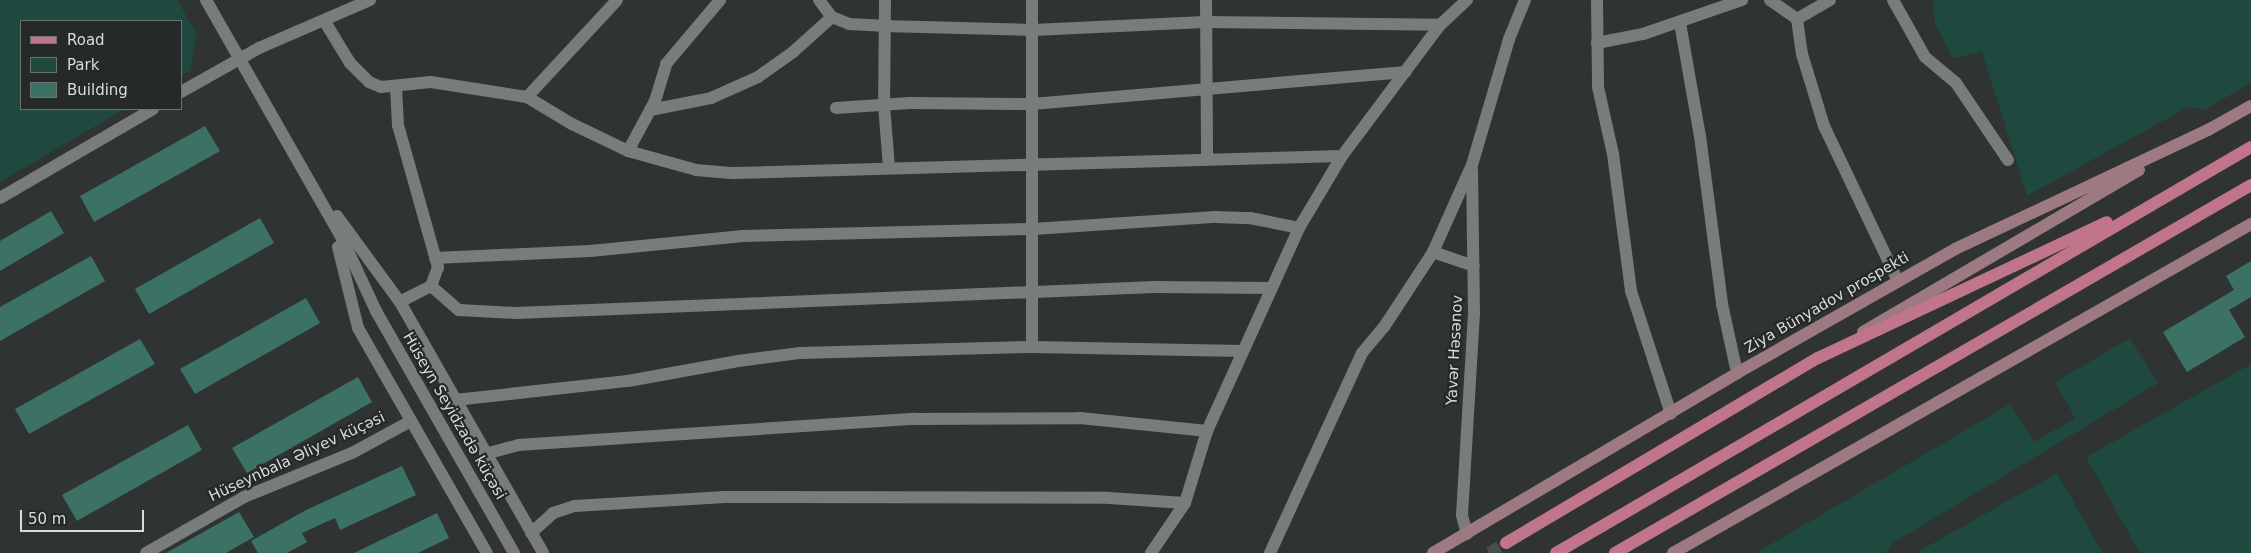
<!DOCTYPE html>
<html>
<head>
<meta charset="utf-8">
<style>
	body { margin:0 }
	#map { position:relative; width:2251px; height:553px; overflow:hidden; background:#2f3332; font-family:"DejaVu Sans",sans-serif }
	div>[style] { position:absolute }
	.green>* { inset:0; background:#1f483f }
	.building>* { inset:0; background:#3c7266 }
	.primary-tunnel>* { height:12px; margin-top:-6px; transform-origin:0; background:repeating-linear-gradient(90deg,#484c4b 0 12px,transparent 0 18px) }
	.minor>* { height:12px; margin:-6px; padding:0 6px; transform-origin:6px; border-radius:6px; background:#787d7b }
	.tertiary>* { height:12px; margin:-6px; padding:0 6px; transform-origin:6px; border-radius:6px; background:#787d7b }
	.secondary>* { height:12px; margin:-6px; padding:0 6px; transform-origin:6px; border-radius:6px; background:#9d7982 }
	.primary>* { height:12px; margin:-6px; padding:0 6px; transform-origin:6px; border-radius:6px; background:#c1758a }
	span { translate:-50% -50%; white-space:nowrap; text-align:center; line-height:1.15; -webkit-text-stroke:4.5px #252928; paint-order:stroke }
	.street-label { font-size:15px; color:#d9dcdb }
	.legend { position:absolute; left:20px; top:20px; width:162px; height:90px; box-sizing:border-box; background:#252928; border:1px solid #6d7170; margin:0; padding:6px 9px; list-style:none; font-size:15px; color:#d9dcdb }
	.legend li { display:flex; align-items:center; gap:10px; height:25px }
	.legend b { width:25px; border:1px solid #6d7170 }
	.scale { position:absolute; left:20px; top:510px; width:124px; height:22px; box-sizing:border-box; border:2px solid #d9dcdb; border-top:0; padding-left:6px; font-size:15px; line-height:18px; white-space:nowrap; color:#d9dcdb; -webkit-text-stroke:4px #252928; paint-order:stroke }
</style>
</head>
<body>
<div id="map">
	<div class="green">
		<i style="clip-path:polygon(0 0,177px 0,197px 33px,190px 71px,181px 76px,181px 21px,21px 21px,21px 109px,125px 109px,0 182px)"></i>
		<i style="clip-path:polygon(1933px 0,2251px 0,2251px 83px,2204px 110px,2188px 107px,2027px 196px,1982px 52px,1952px 58px,1935px 23px)"></i>
		<i style="clip-path:polygon(2130px 338px,2158px 383px,1893px 543px,1885px 553px,1756px 553px,2010px 404px,2034px 442px,2075px 418px,2055px 382px)"></i>
		<i style="clip-path:polygon(2251px 364px,2251px 553px,2140px 553px,2086px 457px)"></i>
		<i style="clip-path:polygon(2057px 473px,2103px 553px,1919px 553px,1923px 549px)"></i>
	</div>
	<div class="building">
		<i style="clip-path:polygon(205px 126px,220px 151px,94px 222px,80px 196px)"></i>
		<i style="clip-path:polygon(51px 211px,64px 233px,0 271px,0 241px)"></i>
		<i style="clip-path:polygon(260px 218px,274px 243px,149px 314px,135px 289px)"></i>
		<i style="clip-path:polygon(91px 256px,105px 281px,0 341px,0 307px)"></i>
		<i style="clip-path:polygon(2251px 261px,2251px 297px,2229px 310px,2245px 337px,2187px 372px,2163px 332px,2234px 290px,2226px 276px)"></i>
		<i style="clip-path:polygon(306px 298px,320px 323px,195px 394px,180px 369px)"></i>
		<i style="clip-path:polygon(140px 339px,155px 364px,29px 434px,15px 409px)"></i>
		<i style="clip-path:polygon(358px 377px,372px 402px,247px 473px,232px 448px)"></i>
		<i style="clip-path:polygon(188px 425px,202px 450px,77px 521px,62px 495px)"></i>
		<i style="clip-path:polygon(402px 466px,416px 495px,340px 530px,335px 518px,302px 533px,307px 542px,287px 553px,258px 553px,251px 541px,306px 510px)"></i>
		<i style="clip-path:polygon(239px 512px,254px 537px,226px 553px,166px 553px)"></i>
		<i style="clip-path:polygon(437px 513px,449px 538px,418px 553px,354px 553px)"></i>
	</div>
	<div class="primary-tunnel">
		<i style="left:1489px;top:553px;width:20px;rotate:-30deg"></i>
	</div>
	<div class="minor">
		<i style="left:819px;top:0;width:21px;rotate:53deg"></i>
		<i style="left:832px;top:17px;width:18px;rotate:22deg"></i>
		<i style="left:849px;top:24px;width:34px;rotate:3deg"></i>
		<i style="left:883px;top:26px;width:150px;rotate:1.5deg"></i>
		<i style="left:1033px;top:30px;width:172px;rotate:-2.7deg"></i>
		<i style="left:1205px;top:22px;width:235px;rotate:0.7deg"></i>
		<i style="left:885px;top:0;width:105px;rotate:90.5deg"></i>
		<i style="left:884px;top:105px;width:62px;rotate:85.4deg"></i>
		<i style="left:1032px;top:0;width:347px;rotate:90deg"></i>
		<i style="left:1206px;top:0;width:158px;rotate:89.6deg"></i>
		<i style="left:1597px;top:0;width:87px;rotate:89.3deg"></i>
		<i style="left:1598px;top:87px;width:69px;rotate:77.4deg"></i>
		<i style="left:1613px;top:154px;width:138px;rotate:82.5deg"></i>
		<i style="left:1631px;top:291px;width:129px;rotate:72deg"></i>
		<i style="left:1770px;top:0;width:33px;rotate:35deg"></i>
		<i style="left:1797px;top:19px;width:38px;rotate:-30deg"></i>
		<i style="left:1893px;top:0;width:65px;rotate:60.7deg"></i>
		<i style="left:1925px;top:57px;width:40px;rotate:40deg"></i>
		<i style="left:1956px;top:83px;width:93px;rotate:56deg"></i>
		<i style="left:1797px;top:19px;width:35px;rotate:82deg"></i>
		<i style="left:1802px;top:54px;width:75px;rotate:73deg"></i>
		<i style="left:1824px;top:126px;width:172px;rotate:64.5deg"></i>
		<i style="left:325px;top:22px;width:48px;rotate:58.6deg"></i>
		<i style="left:350px;top:63px;width:27px;rotate:45deg"></i>
		<i style="left:369px;top:82px;width:13px;rotate:23deg"></i>
		<i style="left:381px;top:87px;width:50px;rotate:-5.7deg"></i>
		<i style="left:431px;top:82px;width:97px;rotate:8.9deg"></i>
		<i style="left:527px;top:97px;width:52px;rotate:31deg"></i>
		<i style="left:572px;top:124px;width:62px;rotate:25.7deg"></i>
		<i style="left:628px;top:151px;width:71px;rotate:15.6deg"></i>
		<i style="left:696px;top:170px;width:38px;rotate:5deg"></i>
		<i style="left:734px;top:173px;width:608px;rotate:-1.6deg"></i>
		<i style="left:1680px;top:23px;width:115px;rotate:80deg"></i>
		<i style="left:1700px;top:136px;width:169px;rotate:82.5deg"></i>
		<i style="left:1722px;top:304px;width:71px;rotate:77.7deg"></i>
		<i style="left:1597px;top:43px;width:47px;rotate:-11.1deg"></i>
		<i style="left:1643px;top:34px;width:105px;rotate:-19deg"></i>
		<i style="left:396px;top:87px;width:38px;rotate:87deg"></i>
		<i style="left:398px;top:125px;width:148px;rotate:74.3deg"></i>
		<i style="left:438px;top:267px;width:20px;rotate:110deg"></i>
		<i style="left:431px;top:286px;width:35px;rotate:153deg"></i>
		<i style="left:527px;top:97px;width:132px;rotate:-47.1deg"></i>
		<i style="left:836px;top:108px;width:74px;rotate:-3.9deg"></i>
		<i style="left:910px;top:103px;width:122px;rotate:0.5deg"></i>
		<i style="left:1032px;top:104px;width:375px;rotate:-4.9deg"></i>
		<i style="left:650px;top:110px;width:62px;rotate:-11.1deg"></i>
		<i style="left:711px;top:98px;width:51px;rotate:-24.1deg"></i>
		<i style="left:758px;top:77px;width:43px;rotate:-35.5deg"></i>
		<i style="left:793px;top:52px;width:52px;rotate:-41.9deg"></i>
		<i style="left:628px;top:151px;width:57px;rotate:-61.6deg"></i>
		<i style="left:655px;top:101px;width:39px;rotate:-73deg"></i>
		<i style="left:666px;top:64px;width:84px;rotate:-49.8deg"></i>
		<i style="left:1433px;top:252px;width:43px;rotate:18.9deg"></i>
		<i style="left:435px;top:258px;width:155px;rotate:-2.6deg"></i>
		<i style="left:590px;top:251px;width:154px;rotate:-5.6deg"></i>
		<i style="left:743px;top:236px;width:290px;rotate:-1.4deg"></i>
		<i style="left:1033px;top:229px;width:183px;rotate:-3.8deg"></i>
		<i style="left:1216px;top:217px;width:34px;rotate:2deg"></i>
		<i style="left:1250px;top:218px;width:50px;rotate:11.5deg"></i>
		<i style="left:431px;top:286px;width:37px;rotate:41deg"></i>
		<i style="left:459px;top:310px;width:57px;rotate:3deg"></i>
		<i style="left:516px;top:313px;width:639px;rotate:-2.33deg"></i>
		<i style="left:1154px;top:287px;width:117px;rotate:0.5deg"></i>
		<i style="left:455px;top:400px;width:174px;rotate:-6.3deg"></i>
		<i style="left:628px;top:381px;width:112px;rotate:-10.3deg"></i>
		<i style="left:738px;top:361px;width:63px;rotate:-7.4deg"></i>
		<i style="left:800px;top:353px;width:232px;rotate:-1.5deg"></i>
		<i style="left:1032px;top:347px;width:210px;rotate:1.1deg"></i>
		<i style="left:485px;top:454px;width:34px;rotate:-15deg"></i>
		<i style="left:518px;top:445px;width:397px;rotate:-3.8deg"></i>
		<i style="left:914px;top:419px;width:166px;rotate:-0.3deg"></i>
		<i style="left:1080px;top:418px;width:128px;rotate:5.8deg"></i>
		<i style="left:531px;top:533px;width:30px;rotate:-42deg"></i>
		<i style="left:553px;top:513px;width:23px;rotate:-18deg"></i>
		<i style="left:575px;top:506px;width:150px;rotate:-3.4deg"></i>
		<i style="left:725px;top:497px;width:384px;rotate:0.1deg"></i>
		<i style="left:1109px;top:498px;width:76px;rotate:3.8deg"></i>
		<i style="left:1467px;top:534px;width:20px;rotate:-105deg"></i>
		<i style="left:1462px;top:515px;width:202px;rotate:-86.6deg"></i>
		<i style="left:1474px;top:313px;width:143px;rotate:-90.8deg"></i>
		<i style="left:146px;top:553px;width:113px;rotate:-29.7deg"></i>
		<i style="left:244px;top:497px;width:117px;rotate:-22.2deg"></i>
		<i style="left:352px;top:453px;width:67px;rotate:-28.5deg"></i>
		<i style="left:1151px;top:553px;width:60px;rotate:-55.8deg"></i>
		<i style="left:1185px;top:503px;width:75px;rotate:-73deg"></i>
		<i style="left:1207px;top:431px;width:223px;rotate:-65.6deg"></i>
		<i style="left:1299px;top:228px;width:84px;rotate:-59.2deg"></i>
		<i style="left:1342px;top:156px;width:164px;rotate:-53.2deg"></i>
		<i style="left:1440px;top:25px;width:37px;rotate:-43deg"></i>
		<i style="left:1270px;top:553px;width:220px;rotate:-65.3deg"></i>
		<i style="left:1362px;top:353px;width:34px;rotate:-50deg"></i>
		<i style="left:1384px;top:327px;width:90px;rotate:-56.8deg"></i>
		<i style="left:1433px;top:252px;width:95px;rotate:-65.9deg"></i>
		<i style="left:1472px;top:165px;width:131px;rotate:-73.6deg"></i>
		<i style="left:1509px;top:39px;width:42px;rotate:-67.7deg"></i>
	</div>
	<div class="tertiary">
		<i style="left:206px;top:0;width:274px;rotate:60.3deg"></i>
		<i style="left:342px;top:238px;width:81px;rotate:65deg"></i>
		<i style="left:376px;top:311px;width:279px;rotate:60.3deg"></i>
		<i style="left:181px;top:92px;width:90px;rotate:-29.4deg"></i>
		<i style="left:259px;top:48px;width:121px;rotate:-23.4deg"></i>
		<i style="left:0;top:198px;width:177px;rotate:-30.2deg"></i>
		<i style="left:337px;top:216px;width:107px;rotate:53.8deg"></i>
		<i style="left:400px;top:302px;width:289px;rotate:60.3deg"></i>
		<i style="left:338px;top:247px;width:83px;rotate:76.1deg"></i>
		<i style="left:358px;top:328px;width:259px;rotate:60.2deg"></i>
	</div>
	<div class="secondary">
		<i style="left:1863px;top:332px;width:320px;rotate:-30.4deg"></i>
		<i style="left:1433px;top:553px;width:353px;rotate:-30.6deg"></i>
		<i style="left:1737px;top:373px;width:251px;rotate:-29.6deg"></i>
		<i style="left:1955px;top:249px;width:280px;rotate:-25.2deg"></i>
		<i style="left:2208px;top:130px;width:49px;rotate:-29.2deg"></i>
		<i style="left:1673px;top:553px;width:665px;rotate:-29.65deg"></i>
	</div>
	<div class="primary">
		<i style="left:1506px;top:543px;width:363px;rotate:-30.7deg"></i>
		<i style="left:1818px;top:358px;width:319px;rotate:-25.2deg"></i>
		<i style="left:1556px;top:553px;width:805px;rotate:-30.29deg"></i>
		<i style="left:1615px;top:553px;width:735px;rotate:-30.05deg"></i>
	</div>
	<div class="street-label">
		<span style="left:1827px;top:303px;rotate:-30deg">Ziya Bünyadov prospekti</span>
		<span style="left:1455px;top:350px;rotate:-87deg">Yavər Həsənov</span>
		<span style="left:454px;top:416px;rotate:60deg">Hüseyn Seyidzadə küçəsi</span>
		<span style="left:297px;top:457px;rotate:-25deg">Hüseynbala Əliyev küçəsi</span>
	</div>
	<ul class="legend">
	<li><b style="height:6px;background:#c1758a"></b>Road</li>
	<li><b style="height:14px;background:#1f483f"></b>Park</li>
	<li><b style="height:14px;background:#3c7266"></b>Building</li>
	</ul>
	<div class="scale">50 m</div>
</div>
</body>
</html>
